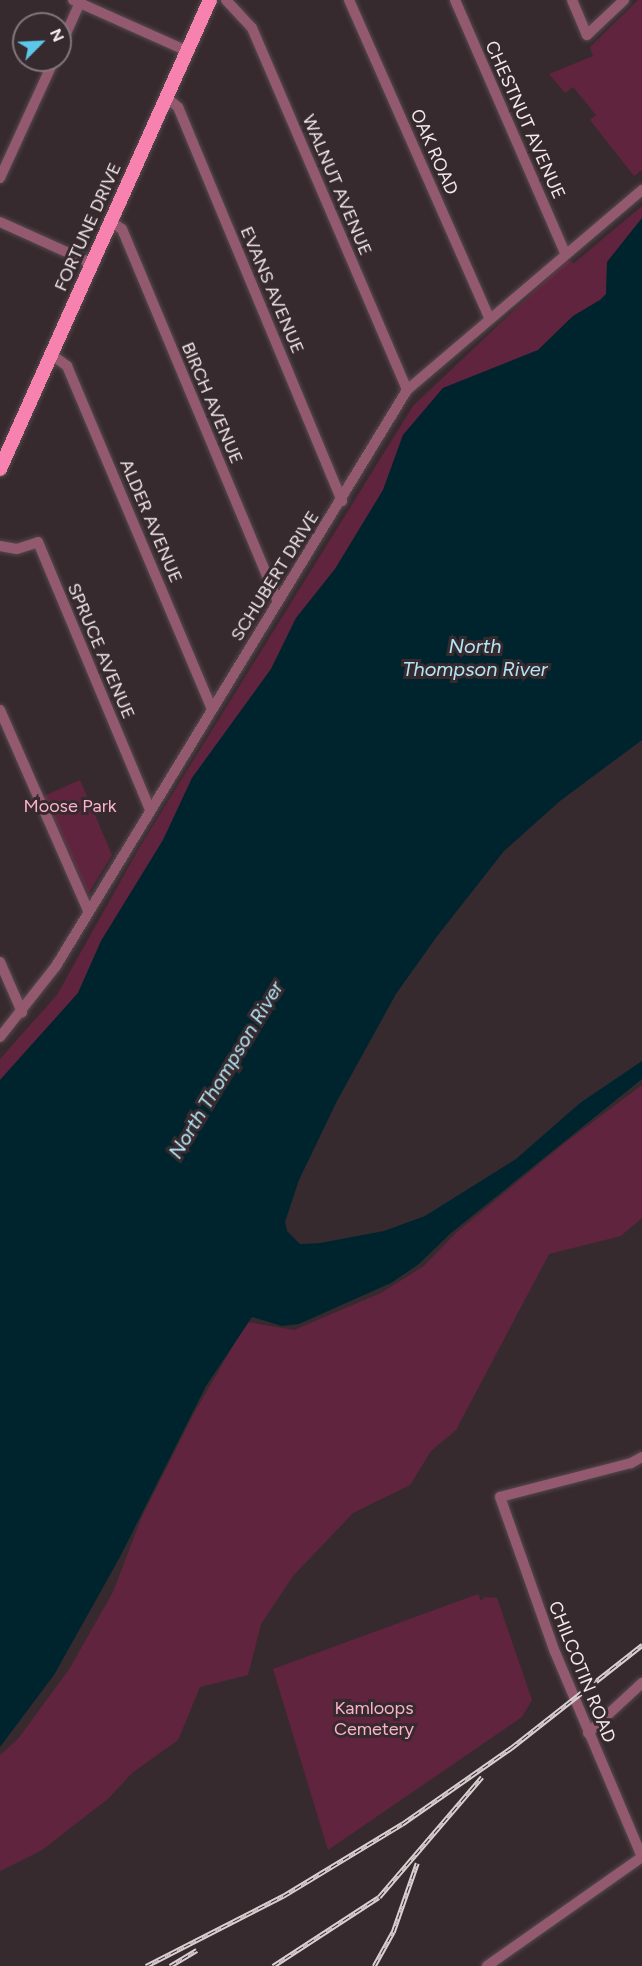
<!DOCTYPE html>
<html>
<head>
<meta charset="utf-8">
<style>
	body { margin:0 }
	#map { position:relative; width:642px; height:1966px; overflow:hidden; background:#372a2e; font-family:Figtree,sans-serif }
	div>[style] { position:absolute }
	.green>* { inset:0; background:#61243e }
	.water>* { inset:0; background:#00242e }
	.roads { filter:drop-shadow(0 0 2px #55494c) drop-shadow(0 0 2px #55494c) }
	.minor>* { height:10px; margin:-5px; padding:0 5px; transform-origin:5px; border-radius:5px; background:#935a6f }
	.major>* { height:14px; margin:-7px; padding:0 7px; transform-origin:7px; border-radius:7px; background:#f782af }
	.rail>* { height:4.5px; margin-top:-2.25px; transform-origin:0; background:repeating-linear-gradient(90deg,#372a2e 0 7px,#dad0d2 0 14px); box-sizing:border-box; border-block:2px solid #dad0d2 }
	span { translate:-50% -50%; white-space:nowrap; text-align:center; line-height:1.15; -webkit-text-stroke:6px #372a2e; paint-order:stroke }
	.street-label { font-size:18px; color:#f2e9eb }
	.park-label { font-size:18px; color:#fbb3cc }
	.water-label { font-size:20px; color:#b1e6f7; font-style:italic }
	.north { position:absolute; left:12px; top:12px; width:60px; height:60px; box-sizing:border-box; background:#372a2e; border:2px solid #82767a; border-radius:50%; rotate:66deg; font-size:16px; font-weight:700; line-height:24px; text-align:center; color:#f2e9eb }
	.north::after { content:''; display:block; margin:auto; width:21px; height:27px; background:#5cc7e8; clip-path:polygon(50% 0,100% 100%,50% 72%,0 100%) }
</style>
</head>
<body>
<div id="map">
	<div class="green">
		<i style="clip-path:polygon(638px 0,642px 0,642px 170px,634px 176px,590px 120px,596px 115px,573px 87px,565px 93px,549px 74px,593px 56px,590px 47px)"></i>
		<i style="clip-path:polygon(642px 206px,642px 218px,607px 262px,606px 294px,600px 300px,573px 316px,538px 350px,443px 388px,403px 435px,383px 490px,335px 569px,296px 618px,271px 669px,192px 778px,163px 840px,101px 941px,78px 993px,0 1080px,0 1059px,57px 995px,139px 848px,413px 406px,567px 260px,574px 263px)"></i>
		<i style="clip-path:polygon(80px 780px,112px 855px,88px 894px,44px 796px)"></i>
		<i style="clip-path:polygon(642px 1085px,642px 1218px,621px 1236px,549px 1254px,456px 1430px,431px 1451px,410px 1485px,353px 1513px,293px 1576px,261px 1624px,248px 1675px,200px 1687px,178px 1740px,132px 1773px,109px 1798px,42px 1850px,0 1871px,0 1755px,18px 1739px,70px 1668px,113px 1592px,141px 1519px,193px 1415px,247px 1322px,294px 1330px,381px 1293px,424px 1266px,457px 1232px,561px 1146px)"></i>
		<i style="clip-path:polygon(478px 1594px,481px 1601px,485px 1597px,497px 1598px,532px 1700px,522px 1717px,328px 1850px,273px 1669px)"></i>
	</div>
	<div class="water">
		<i style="clip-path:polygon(642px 218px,642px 740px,560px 801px,504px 851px,435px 939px,396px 994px,337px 1101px,299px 1180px,285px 1222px,287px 1231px,300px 1244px,320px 1243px,384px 1231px,425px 1216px,516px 1159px,580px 1103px,642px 1061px,642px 1079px,451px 1233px,419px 1264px,391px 1283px,299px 1324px,282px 1326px,252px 1317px,206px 1386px,120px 1557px,54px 1675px,0 1747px,0 1080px,78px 993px,101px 941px,163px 840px,192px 778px,271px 669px,296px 618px,335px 569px,383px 490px,403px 435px,443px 388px,538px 350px,573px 316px,600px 300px,606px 294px,607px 262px)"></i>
	</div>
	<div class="roads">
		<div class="minor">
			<i style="left:73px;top:0;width:125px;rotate:24.1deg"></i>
			<i style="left:226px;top:0;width:38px;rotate:47deg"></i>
			<i style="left:252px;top:28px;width:394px;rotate:66.8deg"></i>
			<i style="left:349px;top:0;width:347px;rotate:66.2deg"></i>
			<i style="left:455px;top:0;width:276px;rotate:66.5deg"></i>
			<i style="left:572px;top:0;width:38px;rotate:67deg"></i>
			<i style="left:587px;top:35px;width:51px;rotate:-43.4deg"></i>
			<i style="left:60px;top:47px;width:51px;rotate:-65.9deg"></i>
			<i style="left:166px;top:97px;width:16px;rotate:40deg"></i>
			<i style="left:178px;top:107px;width:427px;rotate:67.4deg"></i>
			<i style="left:0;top:178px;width:130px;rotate:-65.4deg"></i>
			<i style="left:110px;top:221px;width:14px;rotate:34deg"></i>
			<i style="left:122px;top:229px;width:404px;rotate:67.3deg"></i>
			<i style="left:0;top:222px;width:100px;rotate:24.3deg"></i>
			<i style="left:52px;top:355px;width:19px;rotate:36deg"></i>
			<i style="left:67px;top:366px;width:370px;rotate:67.1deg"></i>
			<i style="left:0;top:546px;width:17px;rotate:10deg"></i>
			<i style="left:17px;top:549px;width:22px;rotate:-18deg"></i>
			<i style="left:38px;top:542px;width:290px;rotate:67.3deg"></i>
			<i style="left:0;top:710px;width:219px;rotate:66.3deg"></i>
			<i style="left:0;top:962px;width:55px;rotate:66.3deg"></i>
			<i style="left:0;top:1037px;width:90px;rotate:-51.7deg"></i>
			<i style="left:56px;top:966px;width:675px;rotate:-58.64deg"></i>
			<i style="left:407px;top:390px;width:309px;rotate:-40.4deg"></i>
			<i style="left:642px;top:1457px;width:13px;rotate:151deg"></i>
			<i style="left:631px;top:1463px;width:135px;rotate:165.5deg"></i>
			<i style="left:500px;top:1497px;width:164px;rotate:70.5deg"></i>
			<i style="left:555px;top:1652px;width:223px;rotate:67deg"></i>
			<i style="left:588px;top:1733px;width:74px;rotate:-42.8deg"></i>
			<i style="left:487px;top:1966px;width:189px;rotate:-35.1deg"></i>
		</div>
		<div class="major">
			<i style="left:0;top:469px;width:514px;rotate:-65.88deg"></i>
		</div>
	</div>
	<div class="rail">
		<i style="left:146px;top:1966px;width:154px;rotate:-27.1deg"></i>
		<i style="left:283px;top:1896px;width:139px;rotate:-31.2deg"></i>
		<i style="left:402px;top:1824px;width:133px;rotate:-34.9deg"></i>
		<i style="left:511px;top:1748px;width:167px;rotate:-38.2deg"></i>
		<i style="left:170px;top:1966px;width:31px;rotate:-31deg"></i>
		<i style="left:273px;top:1966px;width:126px;rotate:-33.1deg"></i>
		<i style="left:379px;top:1897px;width:158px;rotate:-49.4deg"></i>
		<i style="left:374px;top:1966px;width:39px;rotate:-61deg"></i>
		<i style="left:393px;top:1932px;width:73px;rotate:-70.8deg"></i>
	</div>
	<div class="street-label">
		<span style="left:525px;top:120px;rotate:66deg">CHESTNUT AVENUE</span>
		<span style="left:434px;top:152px;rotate:66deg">OAK ROAD</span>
		<span style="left:337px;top:185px;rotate:67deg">WALNUT AVENUE</span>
		<span style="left:88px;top:227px;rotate:-66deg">FORTUNE DRIVE</span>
		<span style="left:272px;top:290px;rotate:67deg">EVANS AVENUE</span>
		<span style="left:212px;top:403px;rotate:67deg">BIRCH AVENUE</span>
		<span style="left:151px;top:521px;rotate:67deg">ALDER AVENUE</span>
		<span style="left:275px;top:576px;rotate:-58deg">SCHUBERT DRIVE</span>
		<span style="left:101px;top:651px;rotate:67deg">SPRUCE AVENUE</span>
		<span style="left:582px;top:1672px;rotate:68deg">CHILCOTIN ROAD</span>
	</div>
	<div class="park-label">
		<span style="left:70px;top:806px">Moose Park</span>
		<span style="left:374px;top:1719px">Kamloops<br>Cemetery</span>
	</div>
	<div class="water-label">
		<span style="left:475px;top:658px">North<br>Thompson River</span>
		<span style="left:226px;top:1070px;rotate:-59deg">North Thompson River</span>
	</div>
	<div class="north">N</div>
</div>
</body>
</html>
